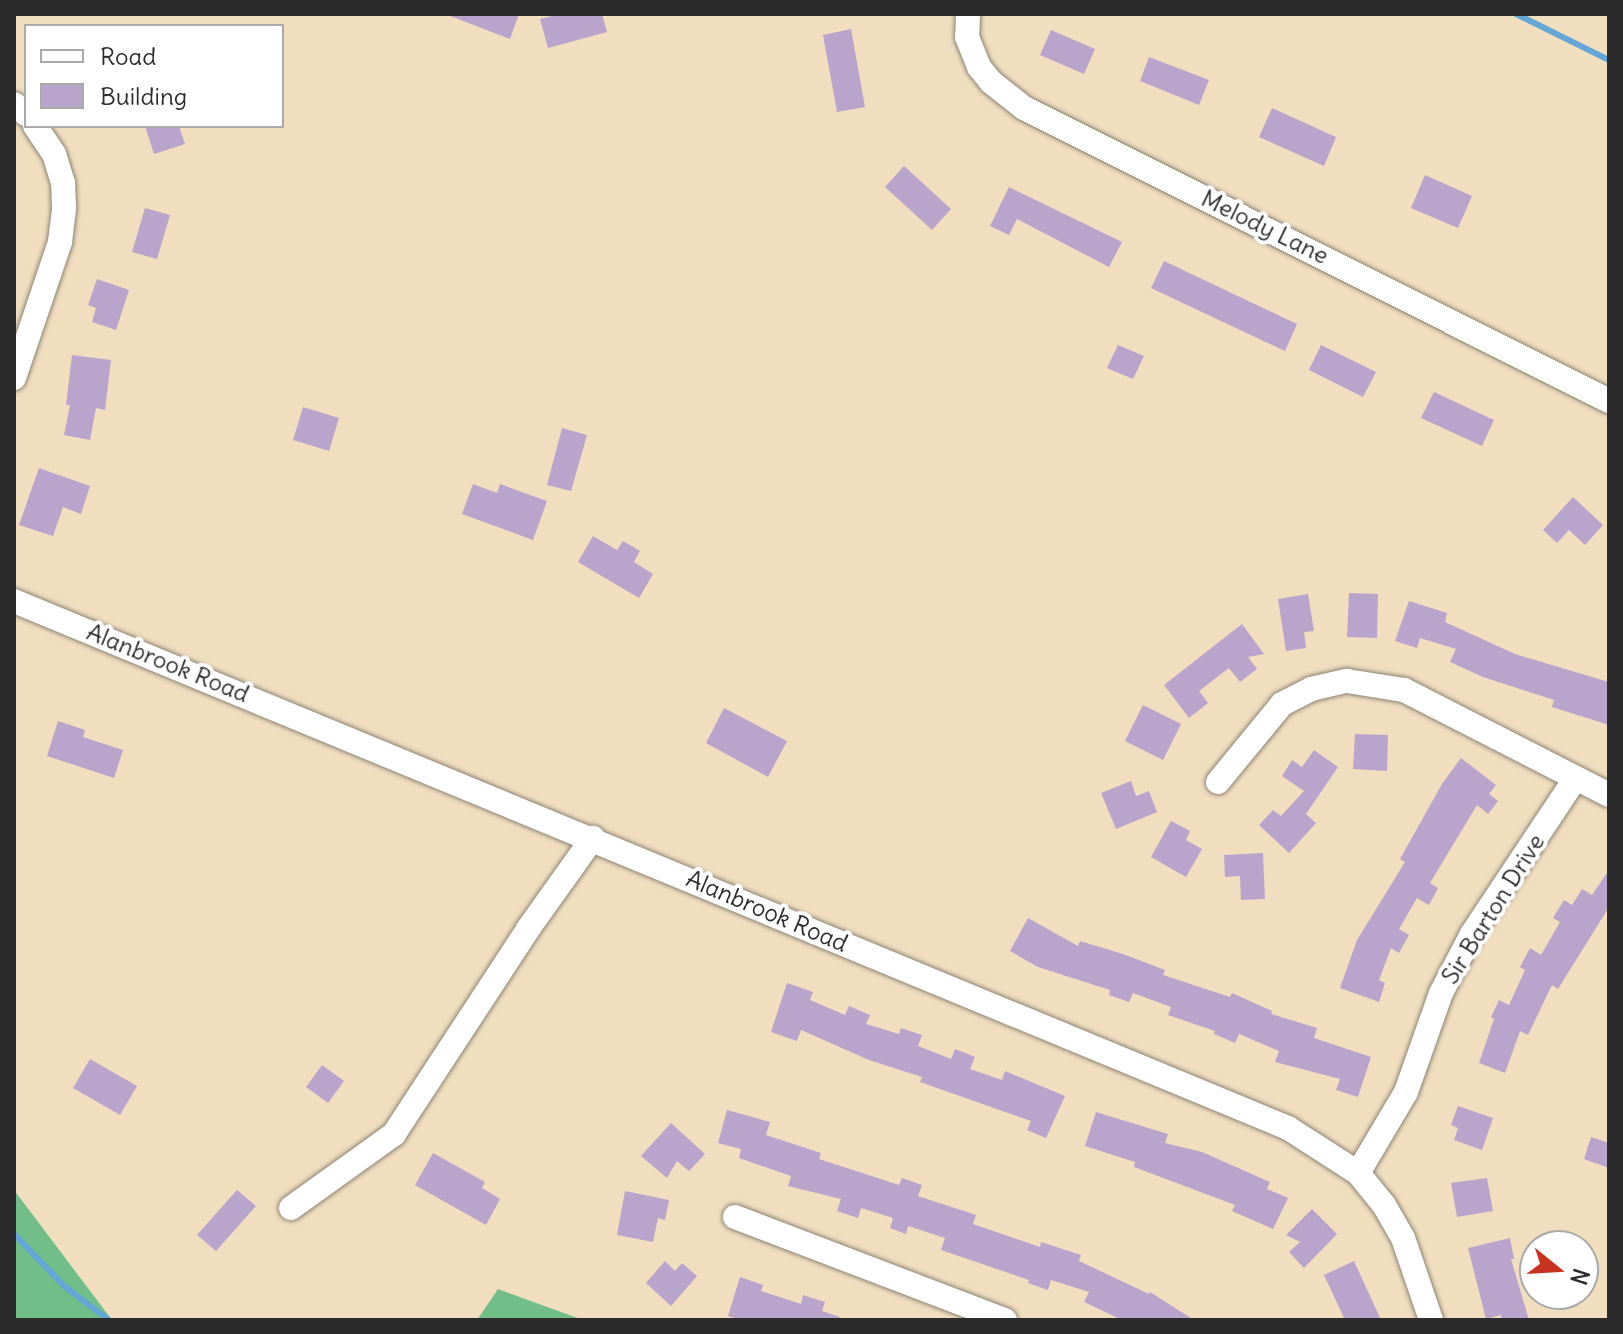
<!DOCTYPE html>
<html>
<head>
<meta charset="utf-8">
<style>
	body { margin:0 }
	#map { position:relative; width:1623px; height:1334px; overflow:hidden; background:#f0debf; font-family:Delius,sans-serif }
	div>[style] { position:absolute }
	.forest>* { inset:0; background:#72be88 }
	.stream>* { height:6px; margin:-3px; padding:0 3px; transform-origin:3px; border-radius:3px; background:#64a6d8 }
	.building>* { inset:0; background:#b9a4cc }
	.roads { filter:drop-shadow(0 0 2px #8e8475) drop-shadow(0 0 2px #8e8475) }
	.minor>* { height:24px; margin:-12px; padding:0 12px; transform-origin:12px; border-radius:12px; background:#fff }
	span { translate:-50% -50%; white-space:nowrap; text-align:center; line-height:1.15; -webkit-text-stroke:8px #fff; paint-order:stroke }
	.street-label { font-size:24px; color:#2b2b2b }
	.frame { position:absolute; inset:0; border:16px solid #2b2b2b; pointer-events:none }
	.legend { position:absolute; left:24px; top:24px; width:260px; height:104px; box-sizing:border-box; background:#fff; border:2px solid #aaa; margin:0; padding:10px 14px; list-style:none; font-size:24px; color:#2b2b2b }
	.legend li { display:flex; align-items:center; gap:16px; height:40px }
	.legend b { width:40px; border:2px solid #aaa }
	.north { position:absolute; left:1519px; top:1230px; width:80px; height:80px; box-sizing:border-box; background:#fff; border:2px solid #aaa; border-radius:50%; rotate:108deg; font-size:22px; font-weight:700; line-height:32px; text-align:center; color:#2b2b2b }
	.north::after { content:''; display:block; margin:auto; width:28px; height:36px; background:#c8321e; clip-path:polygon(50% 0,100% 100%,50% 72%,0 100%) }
</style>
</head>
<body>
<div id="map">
	<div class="forest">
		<i style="clip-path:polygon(14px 1190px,112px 1320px,14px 1320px)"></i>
		<i style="clip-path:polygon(498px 1289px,583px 1320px,477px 1320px)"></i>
	</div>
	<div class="stream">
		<i style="left:1516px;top:14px;width:104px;rotate:26.3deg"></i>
		<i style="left:14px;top:1234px;width:72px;rotate:46.1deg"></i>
		<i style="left:64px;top:1286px;width:56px;rotate:37.1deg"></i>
	</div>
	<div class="building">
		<i style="clip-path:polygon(445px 14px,519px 14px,510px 39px)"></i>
		<i style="clip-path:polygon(560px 14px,602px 14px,607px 32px,548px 48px,540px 19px)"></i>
		<i style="clip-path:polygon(851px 29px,865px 107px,837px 112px,823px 35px)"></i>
		<i style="clip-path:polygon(1051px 30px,1095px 49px,1084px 74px,1040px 55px)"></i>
		<i style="clip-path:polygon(1149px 57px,1209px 80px,1199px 105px,1140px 81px)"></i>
		<i style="clip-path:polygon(1272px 108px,1336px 137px,1324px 166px,1259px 137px)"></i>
		<i style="clip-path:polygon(145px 126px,179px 126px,185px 144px,154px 154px)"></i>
		<i style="clip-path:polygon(904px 166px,951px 209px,932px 230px,885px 187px)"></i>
		<i style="clip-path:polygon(1425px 175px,1472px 196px,1458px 228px,1411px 208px)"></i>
		<i style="clip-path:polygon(1009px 187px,1122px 242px,1109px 267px,1017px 219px,1009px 235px,990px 226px)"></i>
		<i style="clip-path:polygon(145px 208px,170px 215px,157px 259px,132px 252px)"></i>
		<i style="clip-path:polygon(1164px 261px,1297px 324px,1285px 351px,1151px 288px)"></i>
		<i style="clip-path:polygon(97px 279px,129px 290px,116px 330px,92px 322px,96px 308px,88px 305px)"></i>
		<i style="clip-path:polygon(1118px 345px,1144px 356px,1133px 379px,1107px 368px)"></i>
		<i style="clip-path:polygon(1321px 345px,1376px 372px,1363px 397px,1309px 370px)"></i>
		<i style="clip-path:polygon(72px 355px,111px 360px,105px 410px,96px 408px,90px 440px,64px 435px,70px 405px,66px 405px)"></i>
		<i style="clip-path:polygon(1434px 392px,1494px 420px,1482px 446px,1421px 418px)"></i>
		<i style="clip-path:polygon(303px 407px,339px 418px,329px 451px,293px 440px)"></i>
		<i style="clip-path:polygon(562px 428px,587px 435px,571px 491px,547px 485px)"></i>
		<i style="clip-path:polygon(39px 468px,90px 486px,81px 514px,63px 507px,53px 536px,19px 525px)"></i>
		<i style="clip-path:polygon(473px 484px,497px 493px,500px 484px,547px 501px,533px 540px,462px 514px)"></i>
		<i style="clip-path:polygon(1573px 497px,1603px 525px,1585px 545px,1569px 530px,1557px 543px,1543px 530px)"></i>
		<i style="clip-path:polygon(593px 536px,617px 550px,623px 541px,640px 551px,634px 562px,653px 574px,639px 598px,578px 562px)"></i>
		<i style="clip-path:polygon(1349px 593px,1378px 594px,1377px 638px,1347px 637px)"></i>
		<i style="clip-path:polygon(1308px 594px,1314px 631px,1304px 632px,1306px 648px,1286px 651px,1278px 599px)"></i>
		<i style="clip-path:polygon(1409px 601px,1447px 613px,1445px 622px,1515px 654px,1609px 682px,1609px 725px,1552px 707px,1554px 700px,1483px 677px,1450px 662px,1456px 649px,1420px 638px,1417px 648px,1395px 641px)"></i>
		<i style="clip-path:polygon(1242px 624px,1264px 654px,1248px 657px,1257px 669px,1240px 682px,1229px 668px,1199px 691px,1208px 703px,1189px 718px,1164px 685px)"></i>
		<i style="clip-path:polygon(1143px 705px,1181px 724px,1163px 760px,1125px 741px)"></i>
		<i style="clip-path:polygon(724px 708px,787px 741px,768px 777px,706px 743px)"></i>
		<i style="clip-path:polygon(58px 721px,85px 730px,83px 737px,123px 750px,114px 778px,47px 756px)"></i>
		<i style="clip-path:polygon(1355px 734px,1388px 735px,1387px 771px,1353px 769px)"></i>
		<i style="clip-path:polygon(1314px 750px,1338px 767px,1306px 814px,1316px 823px,1289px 853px,1259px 825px,1273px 810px,1281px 816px,1304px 791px,1282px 776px,1292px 760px,1302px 767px)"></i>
		<i style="clip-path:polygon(1461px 758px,1496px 785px,1489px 794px,1498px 801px,1488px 814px,1477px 805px,1430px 883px,1438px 888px,1429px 905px,1417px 898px,1399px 929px,1409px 935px,1399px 953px,1391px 948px,1379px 980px,1385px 983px,1379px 1002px,1340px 988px,1357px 940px,1405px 862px,1400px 859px,1442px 784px)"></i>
		<i style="clip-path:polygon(1131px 781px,1136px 796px,1149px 791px,1157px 812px,1116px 829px,1101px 793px)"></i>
		<i style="clip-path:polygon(1171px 821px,1190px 831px,1186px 840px,1202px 849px,1186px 877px,1151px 857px)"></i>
		<i style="clip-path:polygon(1263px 853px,1265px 899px,1241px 900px,1240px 876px,1225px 877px,1224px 855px)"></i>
		<i style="clip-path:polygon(1609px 870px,1609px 907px,1558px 989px,1552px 985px,1528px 1035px,1520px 1031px,1505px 1073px,1479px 1063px,1494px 1019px,1491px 1017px,1499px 1000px,1509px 1005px,1525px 970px,1520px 967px,1530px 948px,1541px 955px,1560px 922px,1553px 918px,1564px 900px,1572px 905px,1582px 889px,1592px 895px)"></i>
		<i style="clip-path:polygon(1028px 918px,1078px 946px,1080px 941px,1123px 954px,1165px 970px,1163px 975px,1230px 997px,1232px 993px,1272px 1011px,1271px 1014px,1317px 1028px,1314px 1038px,1371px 1057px,1358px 1097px,1336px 1090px,1340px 1079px,1275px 1062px,1279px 1051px,1239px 1034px,1235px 1043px,1214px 1034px,1215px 1031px,1168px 1015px,1171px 1007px,1133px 993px,1129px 1002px,1109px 995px,1110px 990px,1038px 967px,1010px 951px)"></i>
		<i style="clip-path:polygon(787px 983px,813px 992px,810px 1000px,845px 1015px,849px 1006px,870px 1015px,866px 1024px,899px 1034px,901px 1028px,922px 1035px,918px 1046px,951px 1059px,955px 1049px,975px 1057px,970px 1069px,1002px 1080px,1005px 1071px,1065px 1096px,1046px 1138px,1027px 1130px,1031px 1121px,920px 1082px,922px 1077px,869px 1060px,801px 1030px,797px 1041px,771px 1032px)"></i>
		<i style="clip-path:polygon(90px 1059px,137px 1086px,120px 1115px,73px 1088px)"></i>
		<i style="clip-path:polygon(322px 1065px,344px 1081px,328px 1103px,306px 1087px)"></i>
		<i style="clip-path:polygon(1458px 1106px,1493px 1118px,1482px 1150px,1454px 1140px,1458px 1128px,1451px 1125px)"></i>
		<i style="clip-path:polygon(727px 1110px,770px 1122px,766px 1135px,821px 1153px,819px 1159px,899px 1185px,902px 1178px,922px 1185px,918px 1196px,976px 1215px,973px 1224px,1040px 1247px,1041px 1242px,1081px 1255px,1079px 1261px,1149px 1294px,1150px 1292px,1194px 1320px,1122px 1320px,1084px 1302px,1089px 1292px,1051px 1280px,1048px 1290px,1028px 1283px,1029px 1280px,941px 1250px,945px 1238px,908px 1226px,906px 1234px,890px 1228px,893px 1218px,861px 1208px,858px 1218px,837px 1211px,841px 1199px,788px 1186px,791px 1176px,739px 1158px,741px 1149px,718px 1143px)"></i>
		<i style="clip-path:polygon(1096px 1112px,1168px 1134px,1165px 1143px,1202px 1152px,1270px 1182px,1267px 1189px,1288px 1198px,1273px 1229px,1232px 1211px,1235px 1205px,1134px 1167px,1135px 1162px,1085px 1146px)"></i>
		<i style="clip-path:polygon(671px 1123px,705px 1154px,689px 1171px,677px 1161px,667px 1178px,641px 1156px)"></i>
		<i style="clip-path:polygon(1591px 1137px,1609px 1143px,1609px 1168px,1584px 1159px)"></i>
		<i style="clip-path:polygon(433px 1153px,485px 1182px,482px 1188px,500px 1199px,486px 1225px,415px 1185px)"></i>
		<i style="clip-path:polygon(1487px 1178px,1493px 1211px,1457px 1217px,1451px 1183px)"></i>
		<i style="clip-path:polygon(237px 1190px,256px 1206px,216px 1251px,197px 1235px)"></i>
		<i style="clip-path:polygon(625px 1191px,669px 1200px,665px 1220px,658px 1218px,653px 1242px,617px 1235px)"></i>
		<i style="clip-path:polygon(1312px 1209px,1337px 1234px,1304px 1268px,1289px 1252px,1300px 1242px,1286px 1235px)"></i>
		<i style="clip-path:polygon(1510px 1238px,1514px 1259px,1511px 1259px,1529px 1320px,1502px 1320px,1501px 1315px,1486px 1319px,1468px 1248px)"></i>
		<i style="clip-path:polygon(665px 1261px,675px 1271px,682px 1263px,697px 1276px,671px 1306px,646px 1283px)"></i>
		<i style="clip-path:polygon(1354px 1261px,1381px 1320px,1345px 1320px,1324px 1275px)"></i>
		<i style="clip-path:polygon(740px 1277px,763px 1285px,761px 1291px,801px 1304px,803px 1295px,825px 1302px,822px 1311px,840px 1317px,839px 1320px,741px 1320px,728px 1316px)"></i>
	</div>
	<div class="roads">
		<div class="minor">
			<i style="left:968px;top:14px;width:23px;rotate:92deg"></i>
			<i style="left:967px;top:37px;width:32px;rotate:68deg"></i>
			<i style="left:979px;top:67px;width:19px;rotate:51deg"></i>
			<i style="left:991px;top:82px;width:42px;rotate:38.2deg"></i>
			<i style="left:1024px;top:108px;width:654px;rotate:26.6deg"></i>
			<i style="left:14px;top:104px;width:16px;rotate:40deg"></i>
			<i style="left:14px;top:378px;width:144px;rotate:-71.3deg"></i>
			<i style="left:60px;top:242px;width:34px;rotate:-83deg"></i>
			<i style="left:64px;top:208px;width:25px;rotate:-92deg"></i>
			<i style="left:63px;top:183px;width:30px;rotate:-107deg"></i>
			<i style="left:54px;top:154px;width:34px;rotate:-124deg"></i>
			<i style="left:14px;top:601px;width:1379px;rotate:22.47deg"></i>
			<i style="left:1288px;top:1128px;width:83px;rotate:32.7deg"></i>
			<i style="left:1358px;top:1173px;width:41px;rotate:50.9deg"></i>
			<i style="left:1384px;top:1205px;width:38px;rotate:60deg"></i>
			<i style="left:1403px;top:1238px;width:87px;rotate:71.1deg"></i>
			<i style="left:1218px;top:782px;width:101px;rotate:-50.6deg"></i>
			<i style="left:1282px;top:704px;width:33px;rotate:-27deg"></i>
			<i style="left:1311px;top:689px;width:37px;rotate:-13deg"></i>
			<i style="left:1347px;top:681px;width:58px;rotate:9deg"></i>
			<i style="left:1404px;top:690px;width:230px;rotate:27.1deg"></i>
			<i style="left:1358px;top:1173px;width:94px;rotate:-59.3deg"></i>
			<i style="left:1406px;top:1092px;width:105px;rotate:-70.5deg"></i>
			<i style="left:1441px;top:993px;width:67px;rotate:-62.3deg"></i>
			<i style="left:1472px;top:934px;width:186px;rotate:-56.4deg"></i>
			<i style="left:291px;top:1208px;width:127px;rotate:-35.7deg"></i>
			<i style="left:394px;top:1134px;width:245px;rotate:-56.8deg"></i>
			<i style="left:528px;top:929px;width:112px;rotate:-54.5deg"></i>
			<i style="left:735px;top:1217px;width:289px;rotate:20.9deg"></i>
		</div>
	</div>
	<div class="street-label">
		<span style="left:1265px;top:227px;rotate:26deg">Melody Lane</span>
		<span style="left:168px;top:663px;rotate:22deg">Alanbrook Road</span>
		<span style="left:1493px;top:909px;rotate:-58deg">Sir Barton Drive</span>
		<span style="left:767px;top:911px;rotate:23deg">Alanbrook Road</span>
	</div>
	<div class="frame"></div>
	<ul class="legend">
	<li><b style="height:10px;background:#fff"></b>Road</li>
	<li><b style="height:22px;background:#b9a4cc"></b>Building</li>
	</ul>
	<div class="north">N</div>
</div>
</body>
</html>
